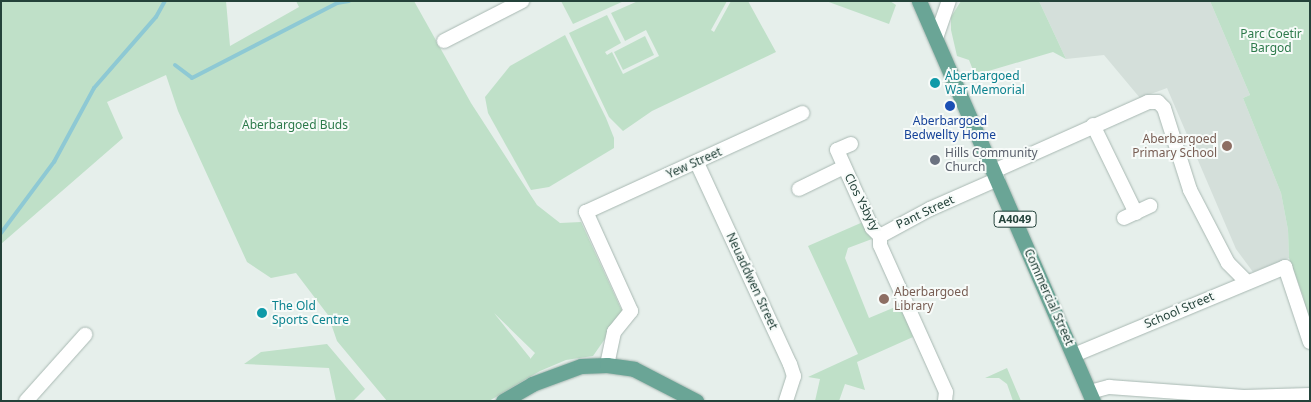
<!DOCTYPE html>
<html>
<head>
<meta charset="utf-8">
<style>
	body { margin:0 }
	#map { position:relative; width:1311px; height:402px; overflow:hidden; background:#e6efeb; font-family:"Noto Sans",sans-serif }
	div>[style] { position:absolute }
	.built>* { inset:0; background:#d4dfda }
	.green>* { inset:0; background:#bfe0c8 }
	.stream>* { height:4px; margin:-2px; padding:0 2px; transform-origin:2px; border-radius:2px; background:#8ec9d4 }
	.roads { filter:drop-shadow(0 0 1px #a8b8b2) drop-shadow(0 0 1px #a8b8b2) }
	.minor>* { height:14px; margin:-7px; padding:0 7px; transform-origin:7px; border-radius:7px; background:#fff }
	.major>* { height:15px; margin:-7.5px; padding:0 7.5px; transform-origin:7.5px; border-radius:7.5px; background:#6aa596 }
	.dots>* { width:14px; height:14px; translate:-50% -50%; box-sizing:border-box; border:2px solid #f7fbf9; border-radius:50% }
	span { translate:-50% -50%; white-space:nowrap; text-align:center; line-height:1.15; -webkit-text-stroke:4px #f7fbf9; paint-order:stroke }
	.shield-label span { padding:1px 4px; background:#f7fbf9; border:1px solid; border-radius:4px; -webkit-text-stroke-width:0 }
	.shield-label { font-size:11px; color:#24423a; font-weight:700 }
	.park-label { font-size:12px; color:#2d7a4b }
	.culture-label { font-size:12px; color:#0d838f }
	.left { translate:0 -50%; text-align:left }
	.transit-label { font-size:12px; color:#164399 }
	.education-label { font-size:12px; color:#785e54 }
	.right { translate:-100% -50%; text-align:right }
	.worship-label { font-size:12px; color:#5b616d }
	.street-label { font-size:12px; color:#24423a }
	.frame { position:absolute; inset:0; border:2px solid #24423a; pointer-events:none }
</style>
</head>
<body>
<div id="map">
	<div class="built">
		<i style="clip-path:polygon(1039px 1px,1210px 1px,1250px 95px,1243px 98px,1281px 193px,1288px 230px,1289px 258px,1253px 272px,1236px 249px,1167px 88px,1140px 98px,1104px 55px,1066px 59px)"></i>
	</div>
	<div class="green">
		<i style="clip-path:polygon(evenodd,1px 1px,226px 1px,230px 46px,299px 7px,296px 1px,414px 1px,471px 103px,537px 205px,560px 223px,581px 222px,623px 313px,593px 356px,566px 360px,540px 371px,489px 401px,387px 401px,337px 341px,328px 315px,296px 273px,271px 278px,247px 262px,178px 111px,166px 75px,107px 102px,123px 138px,1px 244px,1px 1px,494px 313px,535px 353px,531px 358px,531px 359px,494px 313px)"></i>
		<i style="clip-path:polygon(561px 1px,624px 1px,573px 24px)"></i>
		<i style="clip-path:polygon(638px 1px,727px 1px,711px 30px,714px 32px,731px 1px,748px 1px,776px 52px,652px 111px,623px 131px,609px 117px,569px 33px,607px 15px,621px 43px,605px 52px,607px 55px,612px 52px,623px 74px,659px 56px,646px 30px,625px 41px,611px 13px)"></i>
		<i style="clip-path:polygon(826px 1px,890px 1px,896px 5px,889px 24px)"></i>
		<i style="clip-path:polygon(961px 1px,1039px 1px,1066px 59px,1053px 52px,975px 75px,969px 60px,957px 56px,951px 30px,951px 17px)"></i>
		<i style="clip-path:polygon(1210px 1px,1310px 1px,1310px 327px,1303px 296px,1289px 258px,1288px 230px,1281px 193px,1243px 98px,1250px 95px)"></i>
		<i style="clip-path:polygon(565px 35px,606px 118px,614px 138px,614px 148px,549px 187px,531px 190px,488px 113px,485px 97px,510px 66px)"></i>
		<i style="clip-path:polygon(645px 36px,654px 55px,623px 70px,614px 52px)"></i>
		<i style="clip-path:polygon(863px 222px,872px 239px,848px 248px,845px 258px,869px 318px,900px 305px,913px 337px,857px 362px,865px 390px,845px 384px,839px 401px,815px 401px,820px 379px,808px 377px,858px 354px,808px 246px)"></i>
		<i style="clip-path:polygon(327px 344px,365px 389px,353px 401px,336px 401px,329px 368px,244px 364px,261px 352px)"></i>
		<i style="clip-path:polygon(1007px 368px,1021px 401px,1013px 401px,1007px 384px,999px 378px,985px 378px)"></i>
	</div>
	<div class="stream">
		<i style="left:175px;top:65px;width:21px;rotate:37deg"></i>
		<i style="left:192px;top:78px;width:163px;rotate:-27.3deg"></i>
		<i style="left:337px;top:3px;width:12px;rotate:-9deg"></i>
		<i style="left:1px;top:233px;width:89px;rotate:-53.3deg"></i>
		<i style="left:54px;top:162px;width:84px;rotate:-61.6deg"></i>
		<i style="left:94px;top:88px;width:94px;rotate:-48.9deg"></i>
		<i style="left:156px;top:17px;width:18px;rotate:-61deg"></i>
	</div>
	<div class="roads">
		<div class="minor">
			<i style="left:936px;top:38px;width:39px;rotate:-71deg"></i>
			<i style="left:444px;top:41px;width:88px;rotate:-27.1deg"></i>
			<i style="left:1093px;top:125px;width:98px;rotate:64deg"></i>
			<i style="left:851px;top:144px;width:15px;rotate:157deg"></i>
			<i style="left:837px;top:150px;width:85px;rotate:65.8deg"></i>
			<i style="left:872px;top:228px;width:11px;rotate:45deg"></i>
			<i style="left:697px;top:163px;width:221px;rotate:65.2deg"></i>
			<i style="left:790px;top:364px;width:13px;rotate:72deg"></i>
			<i style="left:794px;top:376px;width:26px;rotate:108deg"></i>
			<i style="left:994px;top:171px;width:169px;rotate:-24.1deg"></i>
			<i style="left:1148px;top:102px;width:10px"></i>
			<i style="left:1158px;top:102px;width:8px;rotate:45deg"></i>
			<i style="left:1164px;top:108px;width:86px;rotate:72.4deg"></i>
			<i style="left:1190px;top:190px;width:82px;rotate:62.5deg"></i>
			<i style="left:1228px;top:263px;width:25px;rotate:45deg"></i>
			<i style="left:799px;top:189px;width:50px;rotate:-26.1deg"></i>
			<i style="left:1124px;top:218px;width:29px;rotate:-25deg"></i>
			<i style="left:1074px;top:355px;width:229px;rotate:-22.6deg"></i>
			<i style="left:1285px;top:267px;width:79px;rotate:71.6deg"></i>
			<i style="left:607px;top:365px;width:34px;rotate:-78deg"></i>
			<i style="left:614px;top:332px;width:27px;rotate:-51deg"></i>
			<i style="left:631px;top:311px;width:109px;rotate:-114.4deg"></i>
			<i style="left:586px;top:212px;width:238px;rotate:-24.6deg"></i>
			<i style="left:1090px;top:392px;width:20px;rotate:-15deg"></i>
			<i style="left:1109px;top:387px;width:135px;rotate:4.2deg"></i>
			<i style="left:1244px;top:397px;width:66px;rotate:-1.7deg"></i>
			<i style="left:26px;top:401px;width:89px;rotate:-48.2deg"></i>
			<i style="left:945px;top:401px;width:9px;rotate:-84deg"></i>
			<i style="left:946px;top:392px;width:161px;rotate:-114.2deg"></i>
			<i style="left:880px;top:245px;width:9px;rotate:-90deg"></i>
			<i style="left:880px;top:236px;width:57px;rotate:-28.4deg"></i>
			<i style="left:930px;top:209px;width:74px;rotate:-23.8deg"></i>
		</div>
		<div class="major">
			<i style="left:919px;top:1px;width:436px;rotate:66.5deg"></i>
			<i style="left:503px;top:401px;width:34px;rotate:-30deg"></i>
			<i style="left:532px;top:384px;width:52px;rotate:-20.2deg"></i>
			<i style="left:581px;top:366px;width:26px;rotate:-2deg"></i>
			<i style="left:607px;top:365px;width:27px;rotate:8deg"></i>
			<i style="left:634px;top:369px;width:70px;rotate:27.3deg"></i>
		</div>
	</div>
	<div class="dots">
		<i style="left:935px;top:83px;background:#0f9aa8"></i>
		<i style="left:950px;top:106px;background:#1a4fb4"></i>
		<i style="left:1227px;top:146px;background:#8d6e63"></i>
		<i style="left:935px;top:160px;background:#6b7280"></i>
		<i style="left:884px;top:299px;background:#8d6e63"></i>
		<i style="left:262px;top:313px;background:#0f9aa8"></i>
	</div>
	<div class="shield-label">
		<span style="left:1015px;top:219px">A4049</span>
	</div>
	<div class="park-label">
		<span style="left:1271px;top:41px">Parc Coetir<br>Bargod</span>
		<span style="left:295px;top:125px">Aberbargoed Buds</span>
	</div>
	<div class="culture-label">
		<span class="left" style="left:945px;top:83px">Aberbargoed<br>War Memorial</span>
		<span class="left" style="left:272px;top:313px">The Old<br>Sports Centre</span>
	</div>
	<div class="transit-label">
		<span style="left:950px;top:128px">Aberbargoed<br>Bedwellty Home</span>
	</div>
	<div class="education-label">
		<span class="right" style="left:1217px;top:146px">Aberbargoed<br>Primary School</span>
		<span class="left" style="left:894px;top:299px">Aberbargoed<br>Library</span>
	</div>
	<div class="worship-label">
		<span class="left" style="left:945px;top:160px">Hills Community<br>Church</span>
	</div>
	<div class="street-label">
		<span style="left:694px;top:163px;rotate:-24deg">Yew Street</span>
		<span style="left:862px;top:202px;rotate:63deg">Clos Ysbyty</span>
		<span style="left:925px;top:212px;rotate:-25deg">Pant Street</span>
		<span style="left:752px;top:281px;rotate:65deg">Neuaddwen Street</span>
		<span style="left:1049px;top:297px;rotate:66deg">Commercial Street</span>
		<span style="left:1179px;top:310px;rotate:-23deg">School Street</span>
	</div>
	<div class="frame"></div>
</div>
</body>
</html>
